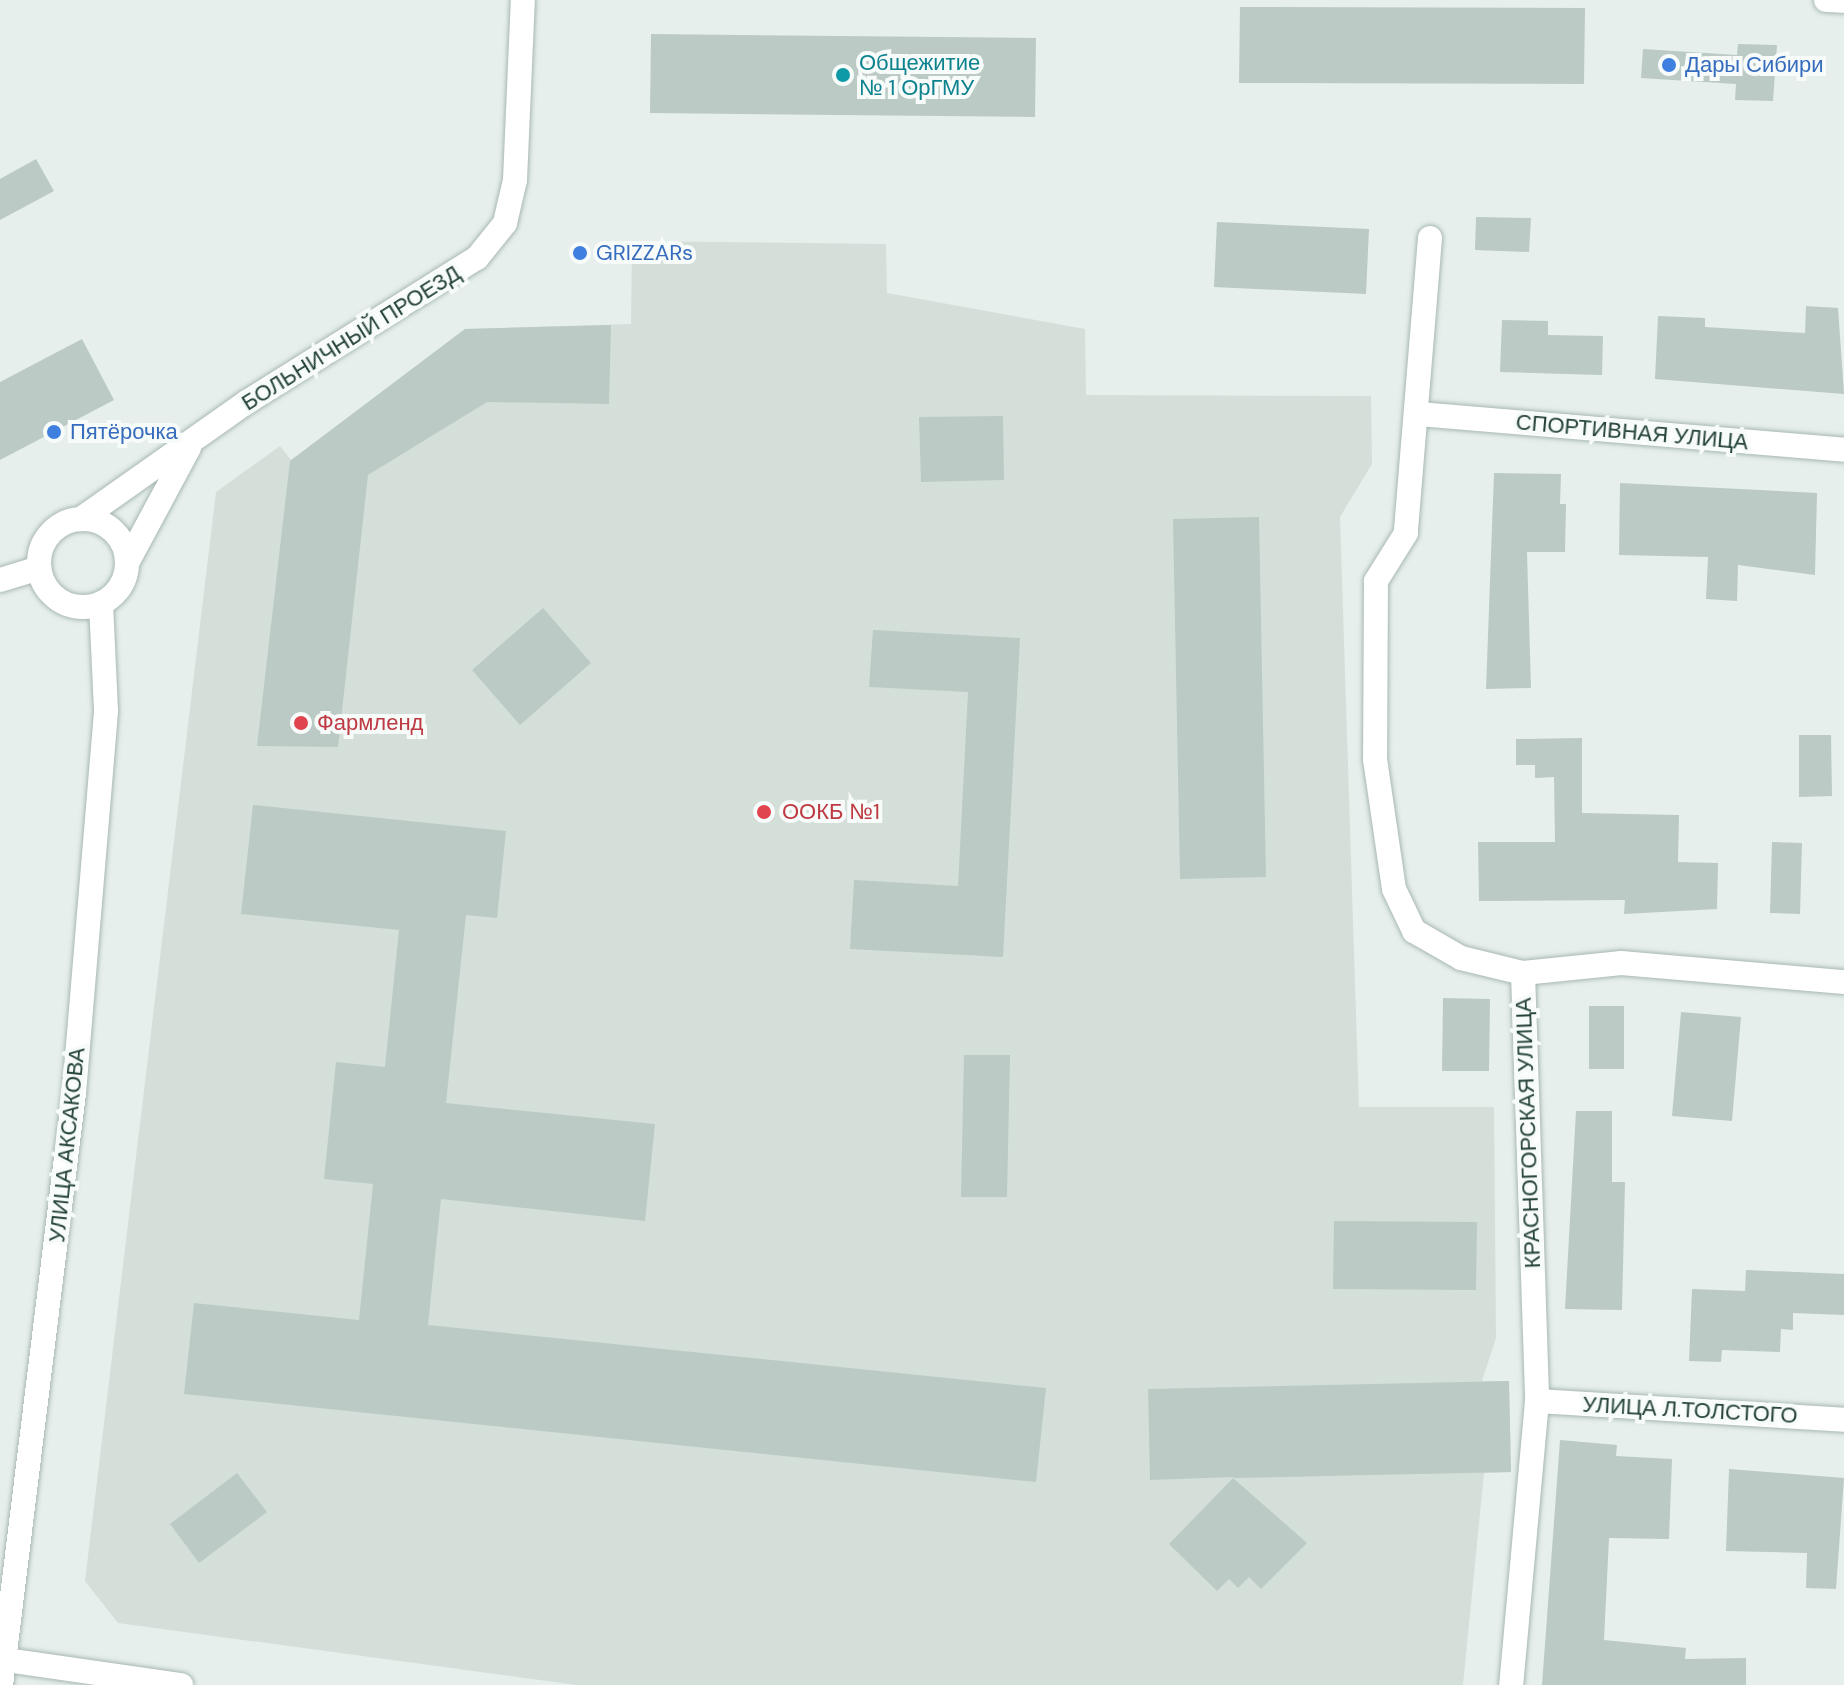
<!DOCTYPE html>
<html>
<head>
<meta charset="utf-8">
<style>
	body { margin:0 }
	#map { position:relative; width:1844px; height:1685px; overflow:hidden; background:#e6efeb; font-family:"DM Sans",sans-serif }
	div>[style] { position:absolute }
	.built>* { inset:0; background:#d4dfda }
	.building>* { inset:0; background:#bbcac4 }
	.roads { filter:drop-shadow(0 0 2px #a8b8b2) drop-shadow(0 0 2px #a8b8b2) }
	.street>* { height:24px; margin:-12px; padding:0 12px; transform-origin:12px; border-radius:12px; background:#fff }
	.secondary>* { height:24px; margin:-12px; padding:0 12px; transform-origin:12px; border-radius:12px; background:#fff }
	.secondary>.ring { margin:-12px; padding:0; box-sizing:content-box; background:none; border:24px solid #fff; border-radius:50% }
	.dots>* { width:22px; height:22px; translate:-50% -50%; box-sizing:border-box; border:4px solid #f7fbf9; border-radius:50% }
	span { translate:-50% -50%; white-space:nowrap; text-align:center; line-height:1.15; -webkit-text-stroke:8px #f7fbf9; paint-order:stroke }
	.culture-label { font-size:22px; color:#0d838f }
	.left { translate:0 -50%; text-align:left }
	.shop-label { font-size:22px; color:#366cbe }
	.street-label { font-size:22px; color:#24423a }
	.health-label { font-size:22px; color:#be3a42 }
</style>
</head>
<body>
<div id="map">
	<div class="built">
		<i style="clip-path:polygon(632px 241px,886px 244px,887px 293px,1085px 329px,1086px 395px,1371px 396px,1372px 464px,1340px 517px,1359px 1107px,1494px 1107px,1496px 1338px,1482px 1381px,1509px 1381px,1511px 1472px,1484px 1473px,1463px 1685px,577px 1685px,118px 1623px,85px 1581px,216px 492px,280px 446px,291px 460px,465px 329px,631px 324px)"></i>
	</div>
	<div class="building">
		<i style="clip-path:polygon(1240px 7px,1585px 8px,1584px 84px,1239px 83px)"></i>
		<i style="clip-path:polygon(651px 34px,1036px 38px,1035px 117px,650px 113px)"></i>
		<i style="clip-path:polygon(1738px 44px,1777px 45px,1773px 101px,1735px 100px,1736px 84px,1641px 78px,1643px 49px,1737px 55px)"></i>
		<i style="clip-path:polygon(36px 159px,54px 191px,0 220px,0 179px)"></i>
		<i style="clip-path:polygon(1476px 217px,1531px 218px,1529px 252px,1475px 250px)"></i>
		<i style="clip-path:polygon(1217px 222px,1369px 229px,1366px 294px,1214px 287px)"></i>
		<i style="clip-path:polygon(1806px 306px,1838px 308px,1844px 394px,1655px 379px,1658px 316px,1705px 318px,1705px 327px,1805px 333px)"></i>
		<i style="clip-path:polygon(1502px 320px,1548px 321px,1548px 335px,1603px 336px,1602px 375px,1500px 372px)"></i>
		<i style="clip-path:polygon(611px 325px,609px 404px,487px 402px,368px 475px,338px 747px,257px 746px,290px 461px,465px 329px)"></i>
		<i style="clip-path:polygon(82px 339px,114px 400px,0 460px,0 382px)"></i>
		<i style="clip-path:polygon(1003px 416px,1004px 480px,921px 482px,919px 417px)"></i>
		<i style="clip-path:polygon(1494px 473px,1561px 474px,1560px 504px,1566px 504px,1565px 552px,1527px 552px,1531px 688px,1486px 689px)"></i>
		<i style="clip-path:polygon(1620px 483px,1817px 493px,1815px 575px,1738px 565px,1737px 601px,1706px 599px,1708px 557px,1619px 555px)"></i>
		<i style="clip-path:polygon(1259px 517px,1266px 877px,1180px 879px,1173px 519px)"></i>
		<i style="clip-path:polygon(543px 608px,591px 663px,520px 725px,472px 670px)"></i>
		<i style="clip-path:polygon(873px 630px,1020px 638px,1003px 957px,850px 949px,854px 880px,958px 886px,968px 692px,869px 687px)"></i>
		<i style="clip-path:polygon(1799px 735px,1831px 735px,1832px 796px,1799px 797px)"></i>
		<i style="clip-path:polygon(1582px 738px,1582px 813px,1679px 815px,1678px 862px,1718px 863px,1717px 909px,1624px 914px,1625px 900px,1479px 901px,1478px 842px,1555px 842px,1554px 777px,1535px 778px,1535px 765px,1516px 765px,1516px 739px)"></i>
		<i style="clip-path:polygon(253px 805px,506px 831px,497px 918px,466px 915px,446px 1103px,655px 1124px,645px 1221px,441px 1199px,428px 1325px,1046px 1388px,1036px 1482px,184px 1394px,194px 1303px,359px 1320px,373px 1184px,324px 1179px,336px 1062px,385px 1067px,399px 930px,241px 914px)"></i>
		<i style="clip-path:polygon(1772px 842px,1802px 843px,1800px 914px,1770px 913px)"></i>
		<i style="clip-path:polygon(1443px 998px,1490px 999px,1489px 1071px,1442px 1071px)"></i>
		<i style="clip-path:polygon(1589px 1006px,1624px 1006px,1624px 1069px,1589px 1069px)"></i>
		<i style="clip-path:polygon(1681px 1012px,1741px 1017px,1732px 1121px,1672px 1116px)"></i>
		<i style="clip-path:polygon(964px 1055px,1010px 1055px,1007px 1197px,961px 1197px)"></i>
		<i style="clip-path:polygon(1576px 1111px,1612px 1111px,1612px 1182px,1625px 1182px,1622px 1310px,1565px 1309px)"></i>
		<i style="clip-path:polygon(1334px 1221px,1477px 1222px,1476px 1290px,1333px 1289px)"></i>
		<i style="clip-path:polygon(1746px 1270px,1844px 1274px,1844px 1315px,1793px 1313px,1793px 1330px,1781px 1329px,1780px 1352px,1722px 1350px,1721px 1362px,1689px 1361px,1692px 1289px,1745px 1291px)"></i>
		<i style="clip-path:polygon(1509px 1381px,1511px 1472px,1233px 1478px,1307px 1543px,1261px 1589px,1249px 1577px,1238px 1588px,1229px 1579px,1217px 1591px,1169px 1544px,1234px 1477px,1150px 1480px,1148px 1389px)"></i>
		<i style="clip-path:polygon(1560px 1440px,1617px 1445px,1616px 1456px,1672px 1459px,1669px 1539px,1609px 1538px,1604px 1640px,1686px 1648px,1685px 1659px,1746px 1658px,1746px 1685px,1542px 1685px)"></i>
		<i style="clip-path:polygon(1729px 1469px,1844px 1478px,1836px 1589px,1806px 1588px,1807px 1553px,1726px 1551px)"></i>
		<i style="clip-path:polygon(237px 1473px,267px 1512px,199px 1563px,170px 1524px)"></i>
	</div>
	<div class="roads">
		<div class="street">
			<i style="left:1430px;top:238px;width:296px;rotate:94.7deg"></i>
			<i style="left:1406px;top:533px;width:57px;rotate:122deg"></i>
			<i style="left:1376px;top:581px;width:178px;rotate:90.3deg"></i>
			<i style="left:1375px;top:759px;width:131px;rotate:81.7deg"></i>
			<i style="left:1394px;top:889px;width:47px;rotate:64.5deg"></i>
			<i style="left:1414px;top:931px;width:54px;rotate:29.9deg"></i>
			<i style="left:1461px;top:958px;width:64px;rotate:13.6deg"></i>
			<i style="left:1523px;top:973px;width:428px;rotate:88.1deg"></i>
			<i style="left:1537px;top:1401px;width:285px;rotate:95.2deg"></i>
			<i style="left:1419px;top:414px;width:427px;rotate:4.8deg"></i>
			<i style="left:0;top:580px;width:41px;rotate:-17.1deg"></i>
			<i style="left:1523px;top:973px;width:99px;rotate:-5.8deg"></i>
			<i style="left:1621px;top:963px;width:224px;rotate:4.9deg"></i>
			<i style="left:1537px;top:1401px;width:308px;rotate:3.5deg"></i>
		</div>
		<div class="secondary">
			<i style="left:1826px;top:0;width:18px;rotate:3deg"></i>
			<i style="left:81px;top:519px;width:203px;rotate:-35.2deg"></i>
			<i style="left:247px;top:402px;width:271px;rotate:-32.1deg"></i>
			<i style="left:477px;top:258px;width:45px;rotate:-51.3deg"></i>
			<i style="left:505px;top:223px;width:44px;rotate:-76.9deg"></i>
			<i style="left:515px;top:180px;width:180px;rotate:-87.5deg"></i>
			<i class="ring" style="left:39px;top:519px;width:64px;height:64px"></i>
			<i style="left:127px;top:563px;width:131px;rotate:-61.7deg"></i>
			<i style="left:0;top:1659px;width:183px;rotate:8.2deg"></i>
			<i style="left:1px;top:1685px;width:596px;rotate:-82.97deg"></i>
			<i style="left:74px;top:1093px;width:384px;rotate:-85.2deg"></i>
			<i style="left:106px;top:710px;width:107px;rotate:-92.7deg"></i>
		</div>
	</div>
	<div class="dots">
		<i style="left:1669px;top:65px;background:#3f7fe0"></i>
		<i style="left:843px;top:75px;background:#0f9aa8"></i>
		<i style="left:580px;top:253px;background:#3f7fe0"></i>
		<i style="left:54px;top:432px;background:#3f7fe0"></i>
		<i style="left:301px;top:723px;background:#e0444e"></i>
		<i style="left:764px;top:812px;background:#e0444e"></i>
	</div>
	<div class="culture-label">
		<span class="left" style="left:859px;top:75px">Общежитие<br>№ 1 ОрГМУ</span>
	</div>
	<div class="shop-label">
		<span class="left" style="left:1685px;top:65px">Дары Сибири</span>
		<span class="left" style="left:596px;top:253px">GRIZZARs</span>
		<span class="left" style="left:70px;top:432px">Пятёрочка</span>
	</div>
	<div class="street-label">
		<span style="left:351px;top:338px;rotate:-32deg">БОЛЬНИЧНЫЙ ПРОЕЗД</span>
		<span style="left:1632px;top:432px;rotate:5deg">СПОРТИВНАЯ УЛИЦА</span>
		<span style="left:1528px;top:1133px;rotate:-92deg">КРАСНОГОРСКАЯ УЛИЦА</span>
		<span style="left:67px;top:1145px;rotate:-84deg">УЛИЦА АКСАКОВА</span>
		<span style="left:1690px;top:1410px;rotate:3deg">УЛИЦА Л.ТОЛСТОГО</span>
	</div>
	<div class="health-label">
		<span class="left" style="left:317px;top:723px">Фармленд</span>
		<span class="left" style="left:782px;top:812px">ООКБ №1</span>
	</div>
</div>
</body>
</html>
